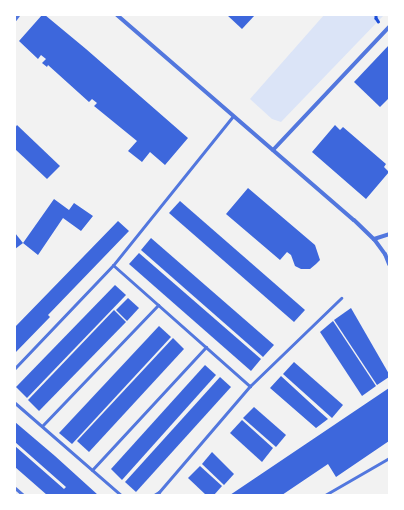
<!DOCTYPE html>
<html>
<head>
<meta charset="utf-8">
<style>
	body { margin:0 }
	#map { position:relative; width:404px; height:510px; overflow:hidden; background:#f2f2f2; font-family:Mulish,sans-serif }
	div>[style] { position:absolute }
	.green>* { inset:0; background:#dbe4f7 }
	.building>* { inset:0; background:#3d67dc }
	.path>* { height:2.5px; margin:-1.25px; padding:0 1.25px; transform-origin:1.25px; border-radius:1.25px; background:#1d4ed8 }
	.service>* { height:3px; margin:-1.5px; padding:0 1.5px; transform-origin:1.5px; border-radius:1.5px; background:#5277de }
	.minor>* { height:4px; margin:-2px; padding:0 2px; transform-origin:2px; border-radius:2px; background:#5277de }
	span { translate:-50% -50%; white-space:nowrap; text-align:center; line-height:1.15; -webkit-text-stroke:4px #fff; paint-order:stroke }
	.frame { position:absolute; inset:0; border:16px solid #fff; pointer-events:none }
</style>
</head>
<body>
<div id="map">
	<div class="green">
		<i style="clip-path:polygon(324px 15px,384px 15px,281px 122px,272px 119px,250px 99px)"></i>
	</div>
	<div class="building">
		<i style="clip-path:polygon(42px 15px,45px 15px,86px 49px,188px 138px,165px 165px,150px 152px,142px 162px,128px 151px,137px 141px,94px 106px,97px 103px,92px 99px,89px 102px,48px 65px,47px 67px,42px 63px,46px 59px,41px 55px,38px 59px,19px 41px)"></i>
		<i style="clip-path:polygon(227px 15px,255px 15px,242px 29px)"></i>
		<i style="clip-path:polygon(389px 45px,389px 98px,380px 107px,354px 82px)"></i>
		<i style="clip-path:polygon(17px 125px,60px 166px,47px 179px,15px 149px,15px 128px)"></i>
		<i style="clip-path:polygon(335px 125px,340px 130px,343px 127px,386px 164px,384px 167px,389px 172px,366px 199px,312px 152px)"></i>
		<i style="clip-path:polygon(248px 188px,315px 245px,320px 260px,316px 264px,310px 269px,301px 269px,295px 266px,291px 255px,287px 252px,280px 260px,226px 214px)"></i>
		<i style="clip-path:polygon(54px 199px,69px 210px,74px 203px,93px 216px,81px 231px,63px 218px,38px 255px,23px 243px)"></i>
		<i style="clip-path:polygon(180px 201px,305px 310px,294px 322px,169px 213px)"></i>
		<i style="clip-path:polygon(118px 221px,129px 231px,48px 315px,50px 317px,15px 353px,15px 327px)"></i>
		<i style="clip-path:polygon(15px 233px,23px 243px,15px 249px)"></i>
		<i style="clip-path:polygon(151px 238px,274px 345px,263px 357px,141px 250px)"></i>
		<i style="clip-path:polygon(139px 253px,261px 359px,251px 371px,129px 264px)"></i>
		<i style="clip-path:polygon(115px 285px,126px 295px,27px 398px,16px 387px)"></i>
		<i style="clip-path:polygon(128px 298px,139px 308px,127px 321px,116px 310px)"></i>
		<i style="clip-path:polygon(351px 308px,389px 374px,389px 377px,377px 385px,334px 320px)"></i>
		<i style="clip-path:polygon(114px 310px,126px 322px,39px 411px,28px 400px)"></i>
		<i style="clip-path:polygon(333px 321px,376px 386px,362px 396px,320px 332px)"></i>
		<i style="clip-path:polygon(159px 326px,171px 337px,72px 444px,59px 433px)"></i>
		<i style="clip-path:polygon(173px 338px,184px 349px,89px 452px,77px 441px)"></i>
		<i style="clip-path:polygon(294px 362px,343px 405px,332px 418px,283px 374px)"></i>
		<i style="clip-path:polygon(205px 365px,216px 375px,122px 480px,111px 469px)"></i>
		<i style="clip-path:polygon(281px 376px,319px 411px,328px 419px,316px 428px,270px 388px)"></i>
		<i style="clip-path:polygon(220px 377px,231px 387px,136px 492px,125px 482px)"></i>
		<i style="clip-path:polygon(389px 388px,389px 441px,336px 477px,328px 464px,282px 495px,230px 495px)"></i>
		<i style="clip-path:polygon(254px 407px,286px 435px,276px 447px,243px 418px)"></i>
		<i style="clip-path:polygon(242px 420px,273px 448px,262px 462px,230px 433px)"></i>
		<i style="clip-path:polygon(15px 422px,55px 456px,98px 495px,47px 495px,15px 467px,15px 446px,64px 489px,66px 487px,15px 442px)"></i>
		<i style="clip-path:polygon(212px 452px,234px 474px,224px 485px,202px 464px)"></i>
		<i style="clip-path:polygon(200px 466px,222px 486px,214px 495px,206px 495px,188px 478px)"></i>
	</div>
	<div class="path">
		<i style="left:376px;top:15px;width:3px;rotate:90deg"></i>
		<i style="left:376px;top:18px;width:4px;rotate:56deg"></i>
	</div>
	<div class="service">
		<i style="left:15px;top:19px;width:5px;rotate:-53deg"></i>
		<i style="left:233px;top:116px;width:191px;rotate:128.8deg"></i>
		<i style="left:113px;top:265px;width:183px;rotate:41.5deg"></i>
		<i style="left:250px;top:386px;width:127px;rotate:-44deg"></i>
		<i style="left:15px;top:368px;width:142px;rotate:-46.4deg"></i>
		<i style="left:15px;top:403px;width:140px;rotate:41deg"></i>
		<i style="left:42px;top:426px;width:168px;rotate:-46.2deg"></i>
		<i style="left:92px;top:470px;width:168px;rotate:-47.2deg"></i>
		<i style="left:15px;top:488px;width:11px;rotate:41deg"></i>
		<i style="left:154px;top:495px;width:6px;rotate:-31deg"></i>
		<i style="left:159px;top:492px;width:140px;rotate:-49.4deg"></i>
		<i style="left:325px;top:495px;width:74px;rotate:-30deg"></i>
	</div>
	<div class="minor">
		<i style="left:117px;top:15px;width:313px;rotate:40.9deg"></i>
		<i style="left:354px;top:220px;width:28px;rotate:44deg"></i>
		<i style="left:374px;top:239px;width:19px;rotate:54deg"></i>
		<i style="left:385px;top:254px;width:11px;rotate:68deg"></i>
		<i style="left:273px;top:150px;width:169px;rotate:-46.7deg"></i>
		<i style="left:374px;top:239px;width:16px;rotate:-18deg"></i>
	</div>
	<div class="frame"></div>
</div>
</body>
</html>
